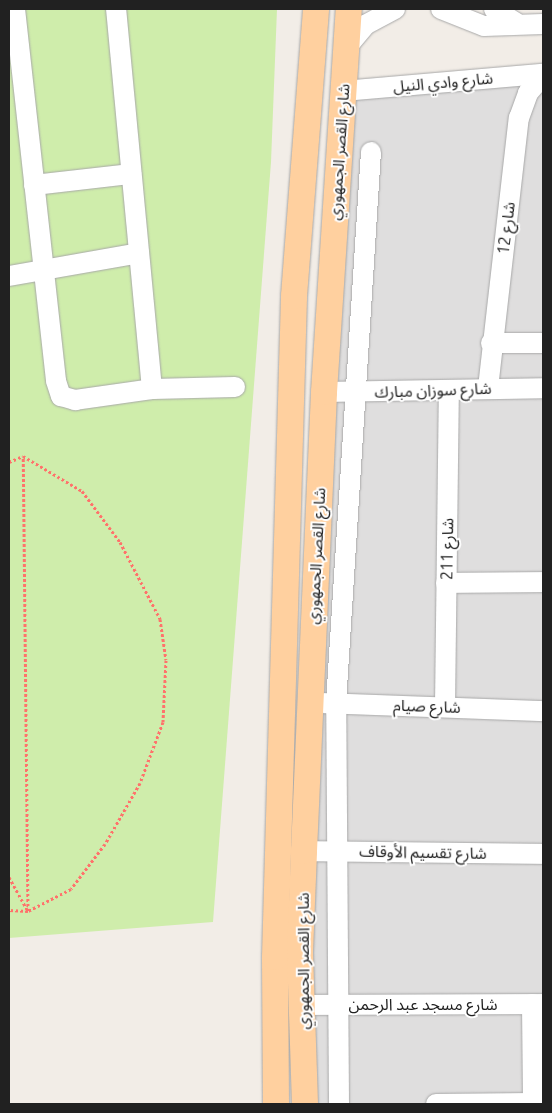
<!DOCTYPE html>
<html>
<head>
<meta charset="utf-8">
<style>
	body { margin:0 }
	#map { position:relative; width:552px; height:1113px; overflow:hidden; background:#f2ede7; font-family:Ubuntu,"Noto Sans Arabic",sans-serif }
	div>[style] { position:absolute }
	.residential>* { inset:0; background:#dfdede }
	.grass>* { inset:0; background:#cfedab }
	.path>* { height:3px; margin-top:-1.5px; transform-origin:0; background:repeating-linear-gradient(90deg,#ff726b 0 2.5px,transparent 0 5px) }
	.roads { filter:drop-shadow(0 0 1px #a8a8a8) drop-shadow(0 0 1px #a8a8a8) }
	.minor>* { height:20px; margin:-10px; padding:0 10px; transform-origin:10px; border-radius:10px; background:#fff }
	.major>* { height:26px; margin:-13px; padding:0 13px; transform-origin:13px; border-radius:13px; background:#ffd09f }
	span { translate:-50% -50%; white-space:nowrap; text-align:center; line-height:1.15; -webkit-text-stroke:4px #fff; paint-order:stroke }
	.street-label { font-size:16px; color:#212121 }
	.frame { position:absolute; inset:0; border:10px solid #212121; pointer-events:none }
</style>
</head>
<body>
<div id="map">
	<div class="residential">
		<i style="clip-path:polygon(543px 66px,543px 1104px,302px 1104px,337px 81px)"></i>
	</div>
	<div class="grass">
		<i style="clip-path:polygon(9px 9px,277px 9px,271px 162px,213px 922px,9px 938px)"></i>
	</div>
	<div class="path">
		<i style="left:9px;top:462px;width:15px;rotate:-23deg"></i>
		<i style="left:23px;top:456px;width:69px;rotate:30.7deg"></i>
		<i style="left:82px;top:491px;width:64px;rotate:53.3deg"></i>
		<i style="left:120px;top:542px;width:87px;rotate:62.5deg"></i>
		<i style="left:160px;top:619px;width:41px;rotate:81.7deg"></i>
		<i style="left:166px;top:660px;width:62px;rotate:92.8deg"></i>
		<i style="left:163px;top:722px;width:65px;rotate:110.7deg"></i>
		<i style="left:140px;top:783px;width:70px;rotate:119.8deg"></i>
		<i style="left:105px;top:844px;width:56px;rotate:127.1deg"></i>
		<i style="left:71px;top:889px;width:48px;rotate:152.9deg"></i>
		<i style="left:28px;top:911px;width:19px;rotate:-177deg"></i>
		<i style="left:9px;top:877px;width:39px;rotate:61deg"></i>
		<i style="left:28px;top:911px;width:455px;rotate:-90.6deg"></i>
	</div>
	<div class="roads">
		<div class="minor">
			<i style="left:15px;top:9px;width:374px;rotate:83.7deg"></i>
			<i style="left:56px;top:381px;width:16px;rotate:72deg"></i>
			<i style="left:61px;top:396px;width:15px;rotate:16deg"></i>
			<i style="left:75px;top:400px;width:78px;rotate:-8.1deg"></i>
			<i style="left:152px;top:389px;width:382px;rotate:-95.4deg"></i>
			<i style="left:441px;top:9px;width:46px;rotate:21.6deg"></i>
			<i style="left:484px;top:26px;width:59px;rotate:-1.9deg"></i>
			<i style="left:494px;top:9px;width:26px;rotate:32deg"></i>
			<i style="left:346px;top:48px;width:30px;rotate:-50deg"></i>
			<i style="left:365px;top:25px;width:34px;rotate:-28deg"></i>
			<i style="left:343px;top:91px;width:201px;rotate:-4.9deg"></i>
			<i style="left:34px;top:185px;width:98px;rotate:-6.5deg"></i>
			<i style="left:9px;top:276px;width:132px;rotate:-10deg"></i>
			<i style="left:491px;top:343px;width:52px"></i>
			<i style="left:488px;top:388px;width:272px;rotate:-83.5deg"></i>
			<i style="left:519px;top:118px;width:27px;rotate:-70deg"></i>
			<i style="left:528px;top:93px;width:23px;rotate:-49deg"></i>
			<i style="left:152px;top:389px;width:83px;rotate:-1.4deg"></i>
			<i style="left:324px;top:392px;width:219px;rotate:-1deg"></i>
			<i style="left:446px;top:583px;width:97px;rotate:-0.6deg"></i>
			<i style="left:324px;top:703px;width:219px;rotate:2.1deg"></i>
			<i style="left:445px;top:707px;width:317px;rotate:-89.3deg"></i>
			<i style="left:304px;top:851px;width:239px;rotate:0.7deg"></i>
			<i style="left:532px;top:1004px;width:100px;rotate:89.4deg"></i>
			<i style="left:302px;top:1005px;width:241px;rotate:-0.2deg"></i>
			<i style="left:339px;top:1104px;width:401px;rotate:-90.4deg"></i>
			<i style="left:336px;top:703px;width:552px;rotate:-86.37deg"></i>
			<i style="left:436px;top:1104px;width:97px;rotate:-0.6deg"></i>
		</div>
		<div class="major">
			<i style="left:276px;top:1104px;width:147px;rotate:-90.4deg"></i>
			<i style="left:275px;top:957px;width:661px;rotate:-88.35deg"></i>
			<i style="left:294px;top:296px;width:288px;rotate:-85.6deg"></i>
			<i style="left:305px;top:1104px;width:152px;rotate:-91.9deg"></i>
			<i style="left:300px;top:952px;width:101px;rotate:-87.7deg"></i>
			<i style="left:304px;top:851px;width:459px;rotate:-87.5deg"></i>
			<i style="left:324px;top:392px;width:384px;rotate:-86.3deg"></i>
		</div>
	</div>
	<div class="street-label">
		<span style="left:443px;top:82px;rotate:-5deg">شارع وادي النيل</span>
		<span style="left:339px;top:152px;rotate:-86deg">شارع القصر الجمهوري</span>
		<span style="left:506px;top:228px;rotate:-83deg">شارع 12</span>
		<span style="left:433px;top:390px;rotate:-2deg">شارع سوزان مبارك</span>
		<span style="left:447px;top:549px;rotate:-89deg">شارع 211</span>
		<span style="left:316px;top:556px;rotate:-87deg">شارع القصر الجمهوري</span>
		<span style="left:427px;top:706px;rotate:2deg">شارع صيام</span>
		<span style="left:423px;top:852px;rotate:1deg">شارع تقسيم الأوقاف</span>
		<span style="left:303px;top:961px;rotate:-90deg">شارع القصر الجمهوري</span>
		<span style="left:423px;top:1004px">شارع مسجد عبد الرحمن</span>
	</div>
	<div class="frame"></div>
</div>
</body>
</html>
